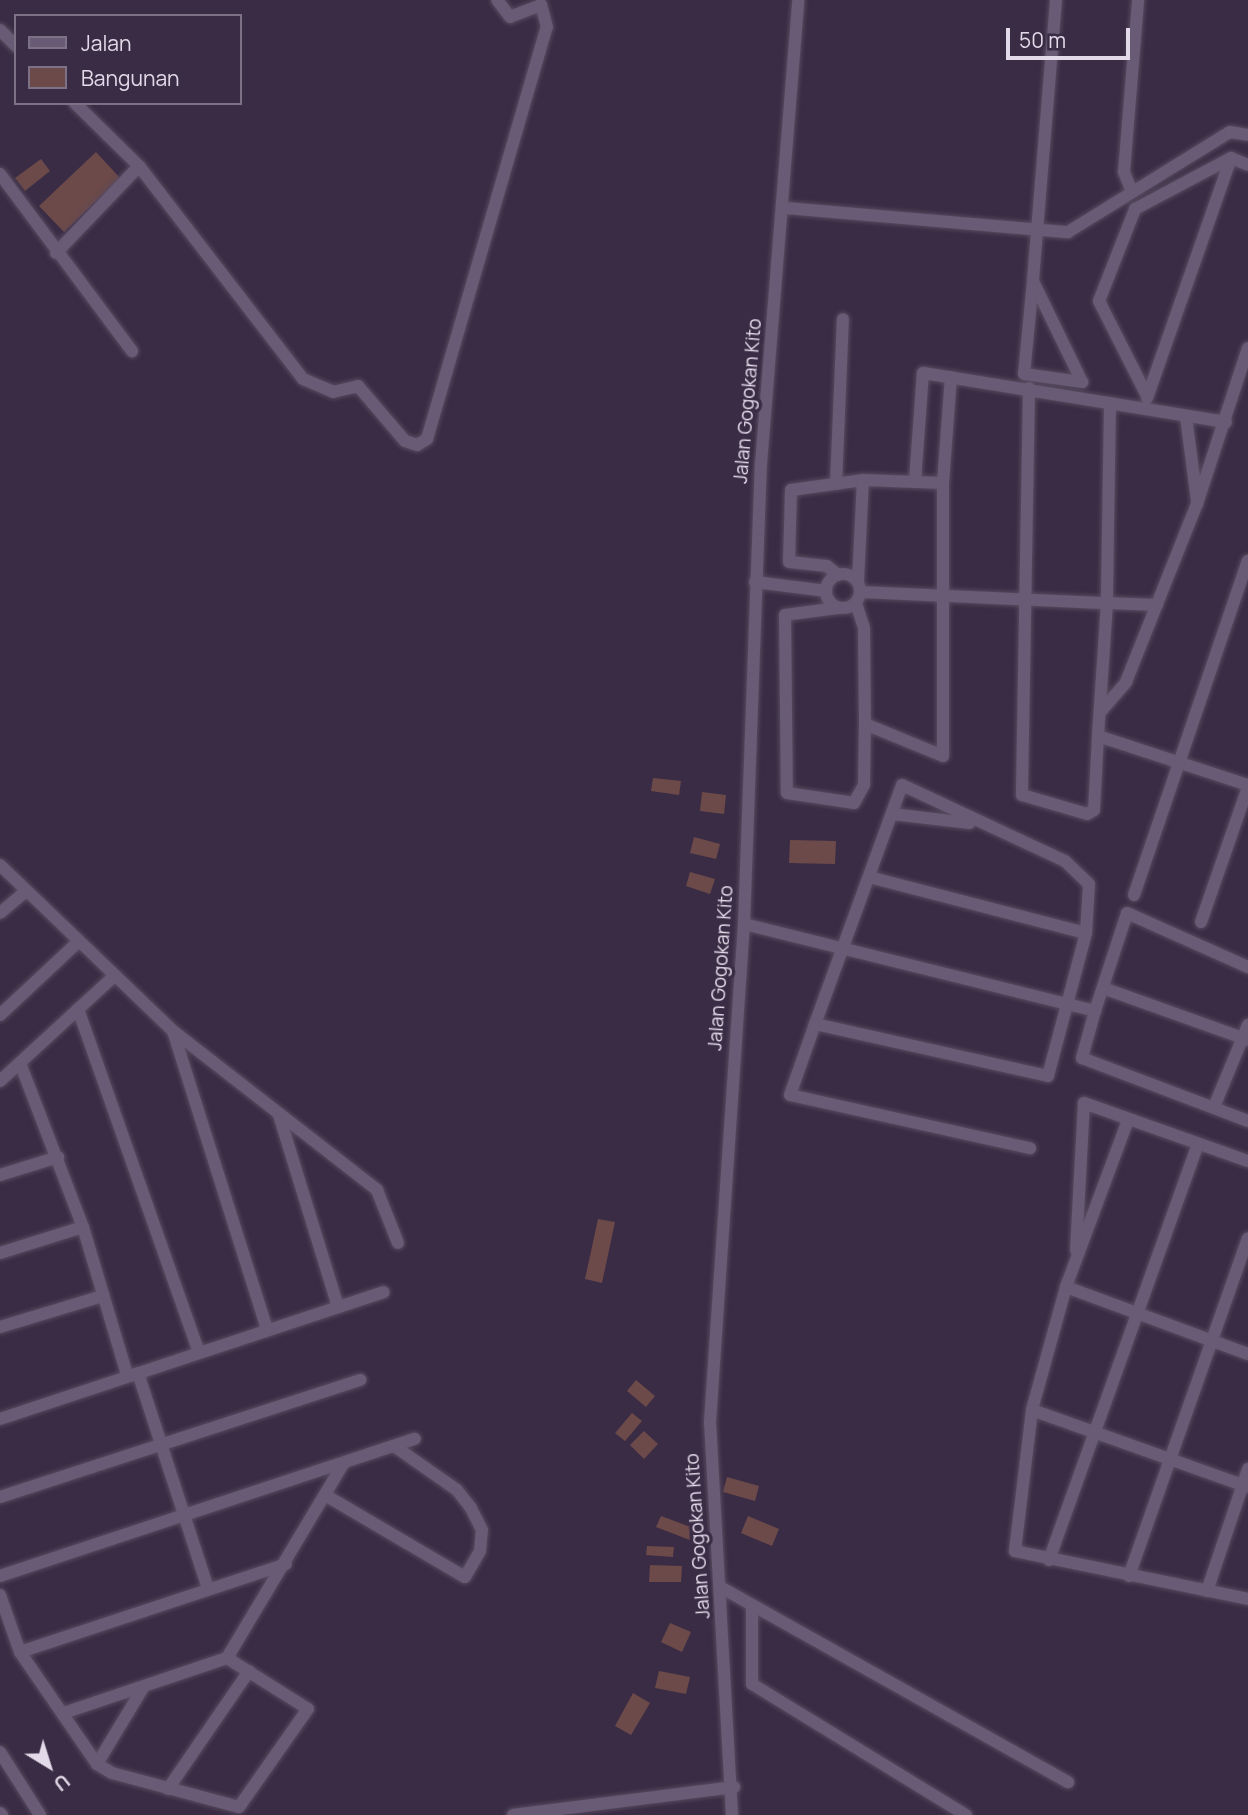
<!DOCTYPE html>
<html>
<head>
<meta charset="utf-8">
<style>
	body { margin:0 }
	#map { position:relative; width:1248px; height:1815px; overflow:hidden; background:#3a2c44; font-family:Manrope,sans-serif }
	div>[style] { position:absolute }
	.building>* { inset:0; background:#6c4a4a }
	.roads { filter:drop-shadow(0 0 2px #574b5f) drop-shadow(0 0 2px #574b5f) }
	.minor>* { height:12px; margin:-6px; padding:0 6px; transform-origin:6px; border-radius:6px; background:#695a75 }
	.minor>.ring { margin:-6px; padding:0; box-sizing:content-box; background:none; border:12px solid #695a75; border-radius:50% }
	span { translate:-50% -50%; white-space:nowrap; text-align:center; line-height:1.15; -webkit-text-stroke:7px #3a2c44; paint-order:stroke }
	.street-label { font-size:19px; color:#e2d9e9 }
	.legend { position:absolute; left:14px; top:14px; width:228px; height:91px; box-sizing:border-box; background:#3a2c44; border:2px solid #7d7186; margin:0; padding:9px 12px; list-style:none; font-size:21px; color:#e2d9e9 }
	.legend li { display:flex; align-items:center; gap:14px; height:35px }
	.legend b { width:35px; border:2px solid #7d7186 }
	.north { position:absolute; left:14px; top:1731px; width:70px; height:70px; -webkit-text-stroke:5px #3a2c44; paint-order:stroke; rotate:142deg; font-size:19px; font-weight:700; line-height:28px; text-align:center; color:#e2d9e9 }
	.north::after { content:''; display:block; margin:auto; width:24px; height:32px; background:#e2d9e9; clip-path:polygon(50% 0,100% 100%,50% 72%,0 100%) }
	.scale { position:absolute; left:1006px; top:28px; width:124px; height:32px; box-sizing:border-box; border:4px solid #e2d9e9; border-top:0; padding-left:9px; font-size:21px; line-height:24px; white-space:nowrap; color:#e2d9e9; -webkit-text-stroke:5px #3a2c44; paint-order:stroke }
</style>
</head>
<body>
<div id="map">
	<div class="building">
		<i style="clip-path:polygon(96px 152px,120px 178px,64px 232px,39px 206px)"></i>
		<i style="clip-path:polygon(41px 159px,50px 171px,25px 191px,15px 178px)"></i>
		<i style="clip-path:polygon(653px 778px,681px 781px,679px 795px,651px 791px)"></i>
		<i style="clip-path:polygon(702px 792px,726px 795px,724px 814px,700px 811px)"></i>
		<i style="clip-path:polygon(694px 837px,720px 844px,716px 859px,690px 853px)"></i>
		<i style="clip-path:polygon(790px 840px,836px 841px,835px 864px,789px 863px)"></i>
		<i style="clip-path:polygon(690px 872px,715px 879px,710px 894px,686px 886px)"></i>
		<i style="clip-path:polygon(598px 1219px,615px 1222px,602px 1283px,585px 1279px)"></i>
		<i style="clip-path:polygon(636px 1380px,655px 1396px,646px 1407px,627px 1391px)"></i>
		<i style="clip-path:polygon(632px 1413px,642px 1421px,625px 1441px,615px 1433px)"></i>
		<i style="clip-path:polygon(644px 1431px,658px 1444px,644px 1459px,630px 1445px)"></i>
		<i style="clip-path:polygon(727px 1477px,759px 1486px,755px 1501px,723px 1492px)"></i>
		<i style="clip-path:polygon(661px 1516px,699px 1530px,695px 1542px,656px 1527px)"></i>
		<i style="clip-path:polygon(748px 1516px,779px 1529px,772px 1546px,741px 1533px)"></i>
		<i style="clip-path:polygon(647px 1546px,674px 1547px,673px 1557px,646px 1555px)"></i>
		<i style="clip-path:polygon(650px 1565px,682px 1566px,681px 1582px,649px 1582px)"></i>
		<i style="clip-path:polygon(670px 1623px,691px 1632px,682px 1652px,661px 1642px)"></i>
		<i style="clip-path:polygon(659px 1671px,690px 1677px,686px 1694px,655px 1688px)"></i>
		<i style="clip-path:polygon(633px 1693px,650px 1703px,631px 1735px,615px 1726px)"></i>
	</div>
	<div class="roads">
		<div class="minor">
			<i style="left:1056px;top:0;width:282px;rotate:94.7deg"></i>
			<i style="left:1033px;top:281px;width:112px;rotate:64.1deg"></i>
			<i style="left:0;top:30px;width:23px;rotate:45deg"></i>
			<i style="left:139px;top:166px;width:269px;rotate:52.4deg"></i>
			<i style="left:303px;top:379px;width:33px;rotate:23deg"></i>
			<i style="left:333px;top:392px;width:26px;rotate:-13deg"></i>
			<i style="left:358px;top:386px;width:72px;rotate:49.5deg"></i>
			<i style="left:405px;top:441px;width:13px;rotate:18deg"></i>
			<i style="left:417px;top:445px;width:12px;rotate:-31deg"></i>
			<i style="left:427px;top:439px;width:429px;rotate:-73.8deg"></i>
			<i style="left:547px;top:27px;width:23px;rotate:-105deg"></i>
			<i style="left:541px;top:5px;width:33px;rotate:159deg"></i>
			<i style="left:510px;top:17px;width:21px;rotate:-127deg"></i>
			<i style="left:0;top:174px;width:221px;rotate:53.3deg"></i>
			<i style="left:1132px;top:192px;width:22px;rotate:-112deg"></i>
			<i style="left:1124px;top:172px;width:173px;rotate:-85.3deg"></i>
			<i style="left:786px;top:208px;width:283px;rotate:4.9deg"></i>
			<i style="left:1068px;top:232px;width:190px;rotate:-31.7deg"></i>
			<i style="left:1230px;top:132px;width:18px;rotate:9deg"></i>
			<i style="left:56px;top:253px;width:120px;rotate:-46.3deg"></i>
			<i style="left:139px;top:166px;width:90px;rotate:-135.5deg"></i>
			<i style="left:1033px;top:281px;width:93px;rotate:95.5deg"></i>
			<i style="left:1024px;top:374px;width:59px;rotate:7.9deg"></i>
			<i style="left:1029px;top:388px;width:407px;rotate:91deg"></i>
			<i style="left:1022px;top:795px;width:68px;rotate:16.3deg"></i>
			<i style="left:1087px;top:814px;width:8px;rotate:-30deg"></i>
			<i style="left:1094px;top:810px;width:74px;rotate:-86.9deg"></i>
			<i style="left:1146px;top:394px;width:104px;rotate:-116.8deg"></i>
			<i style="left:1099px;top:301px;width:99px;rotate:-68.6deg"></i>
			<i style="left:1135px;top:209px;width:109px;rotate:-28deg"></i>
			<i style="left:1231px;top:158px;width:18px;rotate:22deg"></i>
			<i style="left:1147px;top:398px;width:254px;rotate:-70.7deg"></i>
			<i style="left:1110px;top:403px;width:200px;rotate:90.9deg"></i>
			<i style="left:1107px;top:603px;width:50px;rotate:2.3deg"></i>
			<i style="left:1186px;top:417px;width:84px;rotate:82.5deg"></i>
			<i style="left:915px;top:481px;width:108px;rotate:-85.8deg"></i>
			<i style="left:923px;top:373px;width:307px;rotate:9.2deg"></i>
			<i style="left:943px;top:483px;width:106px;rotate:-85.7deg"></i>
			<i style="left:836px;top:484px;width:165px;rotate:-87.6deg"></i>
			<i class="ring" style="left:826px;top:574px;width:22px;height:22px"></i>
			<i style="left:838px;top:575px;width:14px;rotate:-141deg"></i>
			<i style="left:827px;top:566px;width:38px;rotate:-174deg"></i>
			<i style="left:789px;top:562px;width:72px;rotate:-88.4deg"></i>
			<i style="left:791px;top:490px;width:73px;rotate:-7.9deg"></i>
			<i style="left:863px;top:480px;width:80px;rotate:2.1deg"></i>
			<i style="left:943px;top:483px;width:273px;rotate:90deg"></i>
			<i style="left:943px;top:756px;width:84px;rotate:-157.7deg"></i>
			<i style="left:858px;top:581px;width:101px;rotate:-87.2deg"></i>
			<i style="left:755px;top:582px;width:72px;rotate:7.2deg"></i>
			<i style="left:861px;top:592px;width:246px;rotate:2.6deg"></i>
			<i style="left:1107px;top:603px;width:133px;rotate:93.9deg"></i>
			<i style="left:1098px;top:736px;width:158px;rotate:18.1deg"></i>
			<i style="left:838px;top:608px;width:53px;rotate:172.5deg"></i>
			<i style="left:785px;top:615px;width:178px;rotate:89.4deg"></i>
			<i style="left:787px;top:793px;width:68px;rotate:8.5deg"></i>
			<i style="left:854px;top:803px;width:21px;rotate:-61deg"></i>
			<i style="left:864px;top:785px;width:61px;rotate:-89.1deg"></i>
			<i style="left:865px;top:724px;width:96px;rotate:-90.6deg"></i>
			<i style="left:864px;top:628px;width:25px;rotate:-108deg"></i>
			<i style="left:1102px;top:710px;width:37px;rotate:-49deg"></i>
			<i style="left:1126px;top:682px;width:192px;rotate:-68.3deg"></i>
			<i style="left:1197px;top:504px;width:164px;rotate:-71.9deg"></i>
			<i style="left:892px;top:814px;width:78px;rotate:6.7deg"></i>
			<i style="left:0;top:865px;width:240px;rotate:43.8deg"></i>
			<i style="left:173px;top:1031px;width:259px;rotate:37.9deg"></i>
			<i style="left:377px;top:1190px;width:57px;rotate:68.4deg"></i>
			<i style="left:869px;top:877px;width:224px;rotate:14.5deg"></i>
			<i style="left:1134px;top:895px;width:353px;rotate:-71.2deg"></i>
			<i style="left:0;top:913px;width:34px;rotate:-40deg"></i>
			<i style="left:1201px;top:922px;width:143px;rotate:-70.8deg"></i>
			<i style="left:744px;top:924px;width:362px;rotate:13.9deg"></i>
			<i style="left:1095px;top:1011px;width:49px;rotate:105.5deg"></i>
			<i style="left:1082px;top:1058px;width:178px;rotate:20.8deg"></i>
			<i style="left:1103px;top:988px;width:154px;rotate:19.7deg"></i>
			<i style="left:78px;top:1009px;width:364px;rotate:70.6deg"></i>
			<i style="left:1095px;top:1011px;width:103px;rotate:-71.9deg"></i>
			<i style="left:1127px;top:913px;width:133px;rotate:24.1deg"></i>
			<i style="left:0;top:1015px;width:107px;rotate:-43.1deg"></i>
			<i style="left:815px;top:1024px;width:254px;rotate:-70deg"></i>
			<i style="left:902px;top:785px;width:180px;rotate:25deg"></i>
			<i style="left:1065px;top:861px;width:33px;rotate:44deg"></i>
			<i style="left:1089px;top:884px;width:49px;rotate:93.5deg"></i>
			<i style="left:1086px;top:933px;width:148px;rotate:104.9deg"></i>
			<i style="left:1048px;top:1076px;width:239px;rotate:-167.4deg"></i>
			<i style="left:815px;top:1024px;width:75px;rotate:109.4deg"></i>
			<i style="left:790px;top:1095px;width:246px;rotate:12.5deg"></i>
			<i style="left:173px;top:1031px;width:313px;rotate:72.5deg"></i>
			<i style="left:20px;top:1063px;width:176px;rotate:69deg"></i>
			<i style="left:83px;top:1227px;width:154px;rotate:73.4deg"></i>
			<i style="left:0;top:1081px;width:152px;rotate:-42.6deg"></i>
			<i style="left:1214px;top:1107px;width:89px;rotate:-67.5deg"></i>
			<i style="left:279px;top:1115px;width:201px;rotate:72.9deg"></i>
			<i style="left:1128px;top:1120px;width:178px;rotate:110.4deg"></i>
			<i style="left:1066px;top:1287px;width:128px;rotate:105.5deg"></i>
			<i style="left:1032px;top:1410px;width:142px;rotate:96.9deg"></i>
			<i style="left:1015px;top:1551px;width:238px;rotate:11.6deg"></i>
			<i style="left:0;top:1175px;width:61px;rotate:-17.2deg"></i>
			<i style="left:1076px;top:1250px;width:147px;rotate:-86.9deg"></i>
			<i style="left:1084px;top:1103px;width:174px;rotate:19.5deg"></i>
			<i style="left:0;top:1253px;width:87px;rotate:-17.4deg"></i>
			<i style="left:1066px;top:1287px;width:194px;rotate:20.2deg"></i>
			<i style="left:0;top:1327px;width:108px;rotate:-16.8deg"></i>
			<i style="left:138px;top:1373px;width:227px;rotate:72deg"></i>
			<i style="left:1032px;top:1410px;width:229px;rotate:19.6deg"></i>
			<i style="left:0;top:1419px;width:404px;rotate:-18.3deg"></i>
			<i style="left:325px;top:1495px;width:162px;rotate:30.4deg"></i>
			<i style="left:465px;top:1577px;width:30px;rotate:-60deg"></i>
			<i style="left:480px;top:1551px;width:21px;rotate:-85deg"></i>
			<i style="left:482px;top:1530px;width:25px;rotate:-117deg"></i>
			<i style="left:471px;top:1508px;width:23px;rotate:-128deg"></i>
			<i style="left:457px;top:1490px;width:77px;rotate:-145.1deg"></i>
			<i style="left:0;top:1497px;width:379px;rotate:-18deg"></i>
			<i style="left:1049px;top:1560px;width:442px;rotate:-70.3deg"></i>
			<i style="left:0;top:1576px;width:437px;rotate:-18.3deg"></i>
			<i style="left:1129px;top:1576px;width:358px;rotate:-70.6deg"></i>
			<i style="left:722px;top:1588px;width:397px;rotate:29.3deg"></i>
			<i style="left:1207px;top:1591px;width:129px;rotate:-71.4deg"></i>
			<i style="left:0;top:1595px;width:60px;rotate:70.7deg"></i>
			<i style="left:20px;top:1652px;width:136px;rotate:55.5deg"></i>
			<i style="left:97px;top:1764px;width:17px;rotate:31deg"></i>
			<i style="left:112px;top:1773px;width:131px;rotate:15deg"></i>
			<i style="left:239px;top:1807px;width:120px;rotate:-54.9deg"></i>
			<i style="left:308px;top:1709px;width:96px;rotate:-147.8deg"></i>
			<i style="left:227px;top:1658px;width:172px;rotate:161.4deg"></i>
			<i style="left:752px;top:1606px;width:78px;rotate:90deg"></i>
			<i style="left:752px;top:1684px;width:251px;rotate:31.5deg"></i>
			<i style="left:20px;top:1652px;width:280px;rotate:-18.3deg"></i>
			<i style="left:227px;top:1658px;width:226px;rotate:-59.1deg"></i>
			<i style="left:0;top:1752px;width:75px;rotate:57.6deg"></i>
			<i style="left:97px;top:1764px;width:91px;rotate:-58.9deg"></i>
			<i style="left:168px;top:1789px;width:143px;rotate:-55.5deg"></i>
			<i style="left:0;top:1813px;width:3px;rotate:45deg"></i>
			<i style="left:513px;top:1815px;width:223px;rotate:-7.2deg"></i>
			<i style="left:732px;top:1815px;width:394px;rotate:-93.2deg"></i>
			<i style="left:710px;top:1422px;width:499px;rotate:-86.1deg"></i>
			<i style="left:744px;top:924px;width:460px;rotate:-87.9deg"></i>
			<i style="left:761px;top:464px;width:465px;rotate:-85.4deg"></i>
		</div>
	</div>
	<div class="street-label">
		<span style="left:748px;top:401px;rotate:-85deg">Jalan Gogokan Kito</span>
		<span style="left:721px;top:968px;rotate:-86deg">Jalan Gogokan Kito</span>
		<span style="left:698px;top:1536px;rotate:-94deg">Jalan Gogokan Kito</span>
	</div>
	<ul class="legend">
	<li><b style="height:9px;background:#695a75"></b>Jalan</li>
	<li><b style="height:19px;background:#6c4a4a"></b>Bangunan</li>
	</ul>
	<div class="north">U</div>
	<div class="scale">50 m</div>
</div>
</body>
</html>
